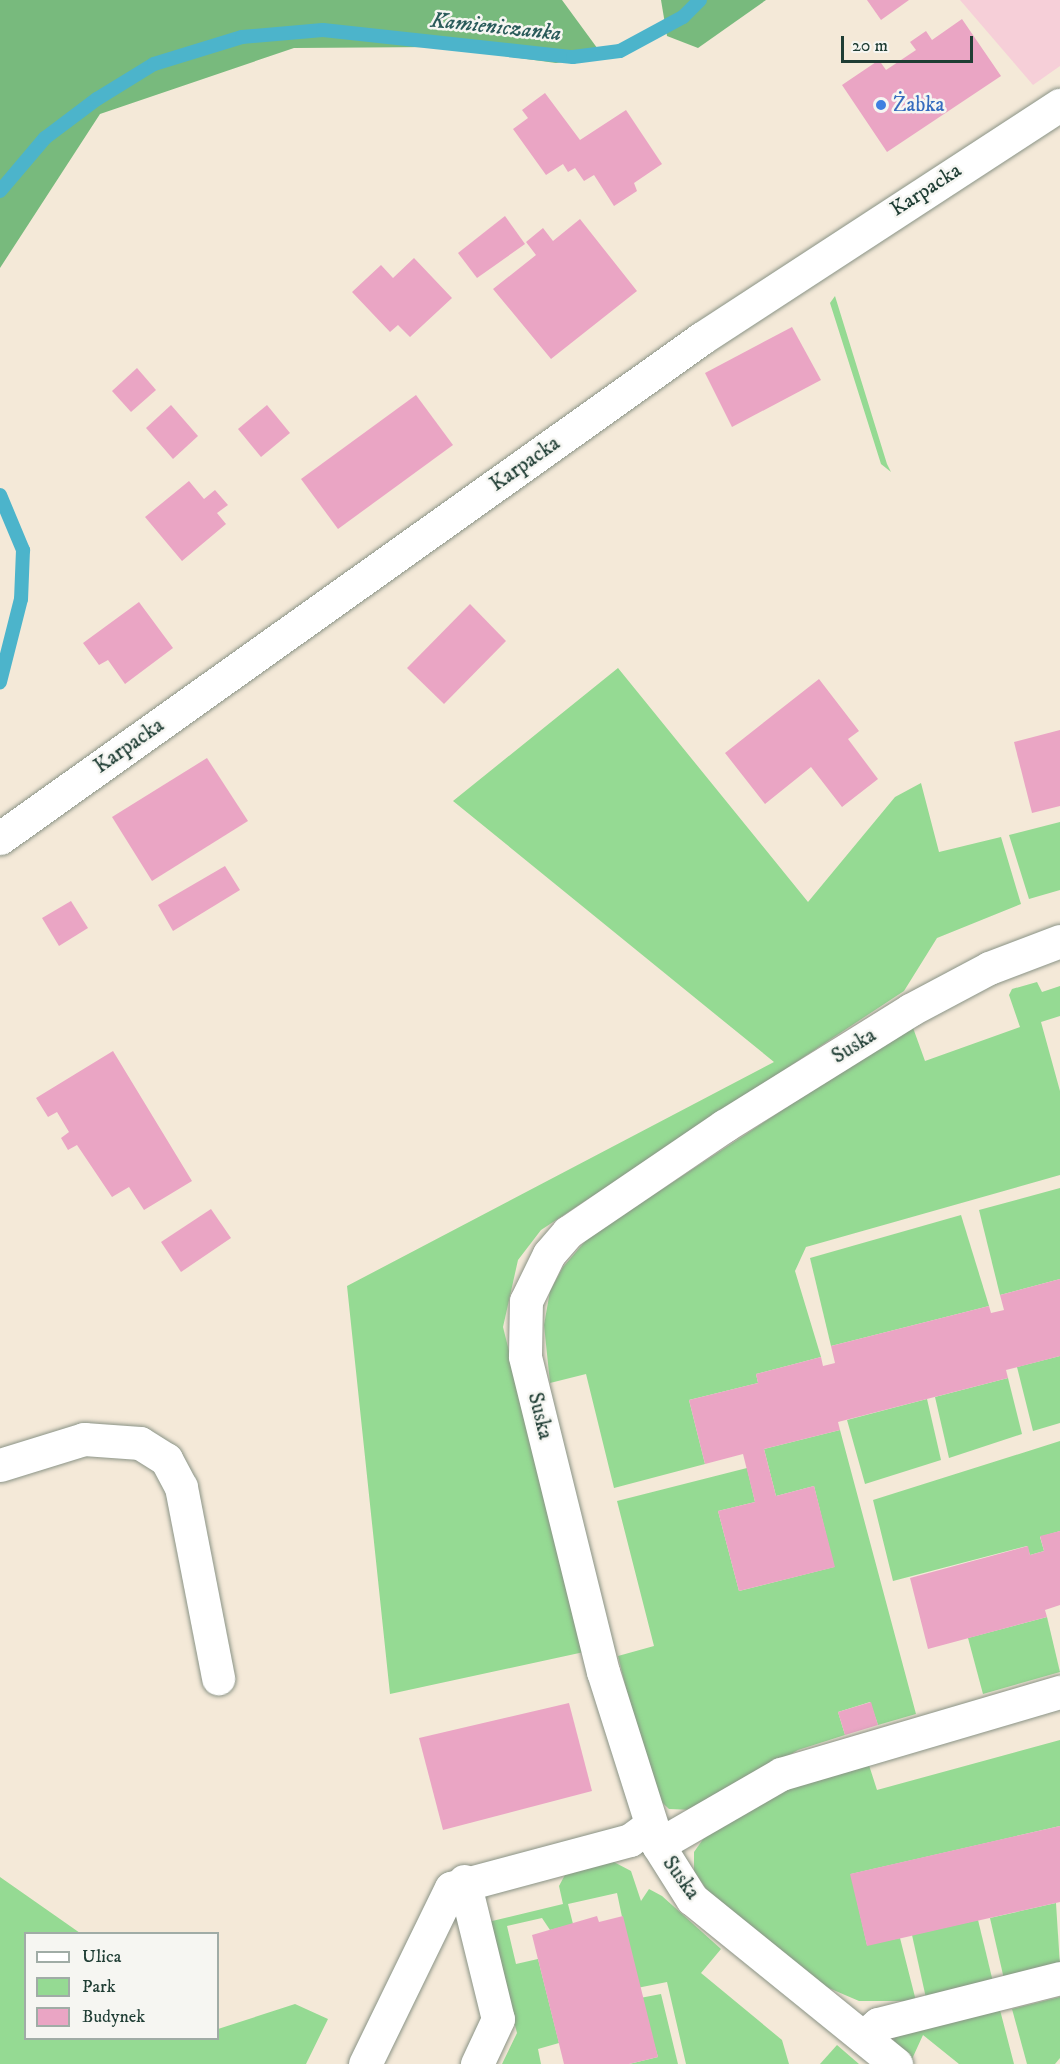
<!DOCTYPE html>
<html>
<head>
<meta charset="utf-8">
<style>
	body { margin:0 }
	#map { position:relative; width:1060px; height:2064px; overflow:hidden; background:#f4e9d8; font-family:"IM FELL DW Pica",serif }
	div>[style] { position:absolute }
	.built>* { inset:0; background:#f6cfd8 }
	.green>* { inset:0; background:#95da93 }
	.forest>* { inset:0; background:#78ba7d }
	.stream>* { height:14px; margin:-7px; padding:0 7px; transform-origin:7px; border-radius:7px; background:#4cb4cb }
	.building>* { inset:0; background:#eaa5c4 }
	.roads { filter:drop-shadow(0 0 2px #8a9386) drop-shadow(0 0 2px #8a9386) }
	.minor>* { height:33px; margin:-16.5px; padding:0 16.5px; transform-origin:16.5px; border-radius:16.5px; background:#fff }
	.dots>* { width:16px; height:16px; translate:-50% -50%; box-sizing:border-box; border:3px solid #f6f6f2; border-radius:50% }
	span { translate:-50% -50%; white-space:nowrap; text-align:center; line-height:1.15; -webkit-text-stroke:5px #f6f6f2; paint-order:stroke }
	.shop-label { font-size:21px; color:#366cbe }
	.left { translate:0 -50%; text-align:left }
	.street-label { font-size:21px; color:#1f3d34 }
	.water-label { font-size:22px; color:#2a5b5a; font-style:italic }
	.legend { position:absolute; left:24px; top:1932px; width:195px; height:108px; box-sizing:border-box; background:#f6f6f2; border:2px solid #a0aca6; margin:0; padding:8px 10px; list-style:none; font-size:18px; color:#1f3d34 }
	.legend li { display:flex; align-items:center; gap:12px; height:30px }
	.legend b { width:30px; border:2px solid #a0aca6 }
	.scale { position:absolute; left:841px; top:36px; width:132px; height:27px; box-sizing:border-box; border:3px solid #1f3d34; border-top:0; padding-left:8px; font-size:18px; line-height:21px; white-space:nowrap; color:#1f3d34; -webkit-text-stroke:4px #f6f6f2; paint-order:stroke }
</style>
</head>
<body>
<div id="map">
	<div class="built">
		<i style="clip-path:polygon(960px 0,1060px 0,1060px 66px,1033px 85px)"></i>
	</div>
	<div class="green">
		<i style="clip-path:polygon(835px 296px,887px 464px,891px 472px,881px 464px,830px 303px)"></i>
		<i style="clip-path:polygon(618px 668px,808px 902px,895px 797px,921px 783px,939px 852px,1001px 837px,1021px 904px,937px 938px,904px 991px,541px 1230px,518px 1260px,503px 1327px,584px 1652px,390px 1694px,347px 1286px,774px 1062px,453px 801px)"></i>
		<i style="clip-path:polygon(1060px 822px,1060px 890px,1029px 899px,1009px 835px)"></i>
		<i style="clip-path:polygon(1037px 982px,1042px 992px,1060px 986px,1060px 1016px,1041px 1022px,1060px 1091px,1060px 1175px,806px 1247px,795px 1271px,821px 1357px,756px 1374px,758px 1383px,689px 1400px,705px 1464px,614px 1488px,586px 1374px,550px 1383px,544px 1325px,550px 1291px,563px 1267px,588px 1238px,912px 1025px,925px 1061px,1020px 1027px,1009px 995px,1012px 989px)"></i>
		<i style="clip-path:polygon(1060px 1188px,1060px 1279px,1000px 1295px,979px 1210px)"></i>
		<i style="clip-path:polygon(961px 1215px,989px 1306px,831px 1346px,810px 1258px)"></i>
		<i style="clip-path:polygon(1060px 1356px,1060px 1423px,1033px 1431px,1017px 1367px)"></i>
		<i style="clip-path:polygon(1008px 1378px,1022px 1434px,949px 1458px,935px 1397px)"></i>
		<i style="clip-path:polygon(927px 1399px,941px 1460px,865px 1484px,847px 1420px)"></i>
		<i style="clip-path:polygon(840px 1430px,916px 1714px,878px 1725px,870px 1702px,838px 1712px,845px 1735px,798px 1750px,695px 1810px,669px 1809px,652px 1793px,618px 1656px,654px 1646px,617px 1501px,747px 1468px,755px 1502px,718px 1511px,739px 1591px,834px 1567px,814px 1486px,776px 1496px,764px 1449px)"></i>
		<i style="clip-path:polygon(1060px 1441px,1060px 1531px,1040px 1537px,1044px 1551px,1030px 1555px,1027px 1546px,893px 1581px,873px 1500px)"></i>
		<i style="clip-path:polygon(1047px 1617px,1060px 1672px,983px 1694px,968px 1638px)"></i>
		<i style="clip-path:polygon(1060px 1740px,1060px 1826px,851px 1874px,867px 1945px,900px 1938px,916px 2001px,859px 2001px,824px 1986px,707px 1890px,694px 1871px,694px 1852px,706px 1835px,785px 1790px,868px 1762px,877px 1790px)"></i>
		<i style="clip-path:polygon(612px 1861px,631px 1871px,641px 1901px,649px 1889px,662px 1896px,721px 1949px,701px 1973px,782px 2040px,789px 2064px,686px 2064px,667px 1982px,637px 1988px,617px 1893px,568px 1904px,573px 1924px,550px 1930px,542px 1918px,507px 1926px,516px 1964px,538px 1959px,559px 2043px,538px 2049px,541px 2064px,502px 2064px,517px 2033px,488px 1922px,563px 1904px,559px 1886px,567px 1871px)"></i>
		<i style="clip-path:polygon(0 1877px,80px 1933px,26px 1934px,26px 2038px,218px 2038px,218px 2029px,295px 2004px,328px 2019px,306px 2064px,0 2064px)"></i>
		<i style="clip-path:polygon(1056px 1903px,1060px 1966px,1004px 1979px,990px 1918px)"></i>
		<i style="clip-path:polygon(978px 1920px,993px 1982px,926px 1998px,912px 1935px)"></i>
		<i style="clip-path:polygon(661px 1994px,678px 2064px,629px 2064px,658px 2057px,640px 1998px)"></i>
		<i style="clip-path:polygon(1060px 1997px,1060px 2058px,1055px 2064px,1027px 2064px,1012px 2009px)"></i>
		<i style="clip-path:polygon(1000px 2010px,1014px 2064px,959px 2064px,923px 2035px,912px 2059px,893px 2043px,896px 2034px)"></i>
		<i style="clip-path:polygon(837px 2045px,859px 2064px,820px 2064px)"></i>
	</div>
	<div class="forest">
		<i style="clip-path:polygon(0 0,562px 0,603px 56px,556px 63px,436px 47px,294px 48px,100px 114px,0 268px)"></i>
		<i style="clip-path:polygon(661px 0,766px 0,698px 48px,667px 36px)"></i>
	</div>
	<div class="stream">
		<i style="left:0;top:191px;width:70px;rotate:-49.7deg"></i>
		<i style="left:45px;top:138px;width:65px;rotate:-36.9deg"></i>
		<i style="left:97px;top:99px;width:67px;rotate:-31.6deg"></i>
		<i style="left:154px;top:64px;width:92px;rotate:-17.1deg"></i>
		<i style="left:242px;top:37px;width:81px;rotate:-4.9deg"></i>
		<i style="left:323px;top:30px;width:251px;rotate:6.2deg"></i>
		<i style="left:573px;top:57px;width:47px;rotate:-7.3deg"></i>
		<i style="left:620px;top:51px;width:72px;rotate:-28.4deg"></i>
		<i style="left:683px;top:17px;width:24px;rotate:-45deg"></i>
		<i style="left:0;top:495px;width:60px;rotate:67.3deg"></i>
		<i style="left:23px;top:550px;width:49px;rotate:92.3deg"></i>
		<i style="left:21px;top:599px;width:86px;rotate:104.2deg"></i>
	</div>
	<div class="building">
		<i style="clip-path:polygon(867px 0,909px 0,881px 20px)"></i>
		<i style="clip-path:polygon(962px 19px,1001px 76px,887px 152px,842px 85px,879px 60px,886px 70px,916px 50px,910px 42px,926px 31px,932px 40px)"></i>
		<i style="clip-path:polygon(545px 93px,580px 140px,626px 110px,662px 164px,634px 183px,637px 191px,614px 206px,594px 175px,584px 181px,575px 168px,568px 172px,563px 164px,546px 175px,513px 129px,528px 118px,522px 110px)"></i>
		<i style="clip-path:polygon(505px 216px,525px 244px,477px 278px,458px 253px)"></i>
		<i style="clip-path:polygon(580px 219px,637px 291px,551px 359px,493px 289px,536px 255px,526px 242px,543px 228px,553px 241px)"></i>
		<i style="clip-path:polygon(414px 258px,452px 298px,410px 337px,398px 325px,390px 332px,352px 292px,381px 265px,393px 278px)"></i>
		<i style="clip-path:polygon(792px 327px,821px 380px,732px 427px,705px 373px)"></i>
		<i style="clip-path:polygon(137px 368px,156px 390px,131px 412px,112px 391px)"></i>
		<i style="clip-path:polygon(416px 395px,453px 445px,338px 529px,301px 479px)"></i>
		<i style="clip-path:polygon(171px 405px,198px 436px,173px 459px,146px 428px)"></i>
		<i style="clip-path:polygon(267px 405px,290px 433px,261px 457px,238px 429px)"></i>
		<i style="clip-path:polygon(189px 481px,204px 499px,215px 490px,228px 505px,217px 513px,226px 524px,182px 561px,145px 517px)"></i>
		<i style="clip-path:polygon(139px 602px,173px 648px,125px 684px,108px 660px,99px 665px,83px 643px)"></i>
		<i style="clip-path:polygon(470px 604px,506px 641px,444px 704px,407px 668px)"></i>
		<i style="clip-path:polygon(819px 679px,859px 731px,848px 739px,878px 779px,842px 807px,811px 767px,765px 804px,725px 753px)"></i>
		<i style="clip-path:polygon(1060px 730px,1060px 806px,1032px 813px,1014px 742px)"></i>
		<i style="clip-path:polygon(207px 758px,248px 821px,152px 881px,112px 817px)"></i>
		<i style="clip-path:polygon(225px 866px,240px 890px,173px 931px,158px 905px)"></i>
		<i style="clip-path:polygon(71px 901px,88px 928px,59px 946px,42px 918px)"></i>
		<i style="clip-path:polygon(113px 1051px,192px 1181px,144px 1210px,129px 1187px,112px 1197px,77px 1145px,68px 1150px,61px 1138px,69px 1132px,57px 1112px,48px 1117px,36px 1098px)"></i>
		<i style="clip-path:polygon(211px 1209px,231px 1238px,181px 1272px,161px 1242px)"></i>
		<i style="clip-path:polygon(1060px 1279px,1060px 1356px,1006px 1370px,1008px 1378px,838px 1422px,840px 1430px,764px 1449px,776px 1496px,814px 1486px,835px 1567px,739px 1591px,718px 1511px,755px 1502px,743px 1454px,705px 1464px,689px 1400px,758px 1383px,756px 1374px,821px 1357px,823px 1366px,835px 1363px,831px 1346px,989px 1306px,991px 1313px,1004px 1310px,1000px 1295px)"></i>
		<i style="clip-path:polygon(1060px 1531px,1060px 1605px,1045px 1610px,1047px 1617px,928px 1649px,910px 1578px,1028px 1546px,1030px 1555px,1044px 1551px,1040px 1536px)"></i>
		<i style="clip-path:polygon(871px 1702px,878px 1725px,845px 1735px,838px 1712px)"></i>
		<i style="clip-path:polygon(569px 1703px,592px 1791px,443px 1830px,419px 1738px)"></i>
		<i style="clip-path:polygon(1060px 1826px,1060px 1902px,867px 1946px,850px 1874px)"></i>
		<i style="clip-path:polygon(597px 1916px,599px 1922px,623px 1916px,658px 2057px,629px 2064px,564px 2064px,532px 1935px)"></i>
	</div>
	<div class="roads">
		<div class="minor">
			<i style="left:0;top:838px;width:862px;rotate:-35.46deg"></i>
			<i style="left:702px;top:338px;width:427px;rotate:-33.1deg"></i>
			<i style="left:0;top:1465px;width:88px;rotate:-17.2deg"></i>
			<i style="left:84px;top:1439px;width:56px;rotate:4.1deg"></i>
			<i style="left:140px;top:1443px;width:31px;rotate:32deg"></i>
			<i style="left:166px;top:1459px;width:32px;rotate:62deg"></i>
			<i style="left:181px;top:1487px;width:195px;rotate:79deg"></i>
			<i style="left:658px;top:1845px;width:142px;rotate:-30deg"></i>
			<i style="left:781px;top:1774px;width:291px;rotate:-16.4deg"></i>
			<i style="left:464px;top:1881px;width:142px;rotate:76.2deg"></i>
			<i style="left:498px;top:2019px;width:50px;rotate:115deg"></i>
			<i style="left:863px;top:2037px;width:20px;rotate:-41deg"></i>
			<i style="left:878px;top:2024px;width:188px;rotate:-14.2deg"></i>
			<i style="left:365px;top:2064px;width:196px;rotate:-64deg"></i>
			<i style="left:451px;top:1888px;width:185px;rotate:-15deg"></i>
			<i style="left:630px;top:1840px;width:24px;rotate:-36deg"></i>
			<i style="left:896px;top:2064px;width:262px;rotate:-141deg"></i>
			<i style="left:692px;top:1899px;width:64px;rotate:-122.2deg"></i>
			<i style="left:658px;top:1845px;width:182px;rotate:-107.6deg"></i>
			<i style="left:603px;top:1672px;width:325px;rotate:-103.9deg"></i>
			<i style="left:525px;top:1356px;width:55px;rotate:-89deg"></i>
			<i style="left:526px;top:1301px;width:52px;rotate:-63.9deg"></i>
			<i style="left:549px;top:1254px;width:29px;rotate:-49deg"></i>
			<i style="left:568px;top:1232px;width:189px;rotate:-34.2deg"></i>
			<i style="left:724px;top:1126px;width:219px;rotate:-31.9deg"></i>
			<i style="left:910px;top:1010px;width:89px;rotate:-28deg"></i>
			<i style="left:989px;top:968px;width:76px;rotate:-20.8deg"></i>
		</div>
	</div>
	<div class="dots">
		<i style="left:881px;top:105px;background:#3f7fe0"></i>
	</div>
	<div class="shop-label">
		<span class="left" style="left:893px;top:105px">Żabka</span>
	</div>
	<div class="street-label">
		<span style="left:926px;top:190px;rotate:-33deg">Karpacka</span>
		<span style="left:525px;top:464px;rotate:-35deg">Karpacka</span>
		<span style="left:129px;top:746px;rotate:-35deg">Karpacka</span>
		<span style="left:854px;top:1046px;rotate:-32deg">Suska</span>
		<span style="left:540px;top:1416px;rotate:76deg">Suska</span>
		<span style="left:681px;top:1878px;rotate:54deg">Suska</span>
	</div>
	<div class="water-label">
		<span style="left:496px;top:27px;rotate:6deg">Kamieniczanka</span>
	</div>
	<ul class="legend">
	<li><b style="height:8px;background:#fff"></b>Ulica</li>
	<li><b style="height:16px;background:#95da93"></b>Park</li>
	<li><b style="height:16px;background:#eaa5c4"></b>Budynek</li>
	</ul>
	<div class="scale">20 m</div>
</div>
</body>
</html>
